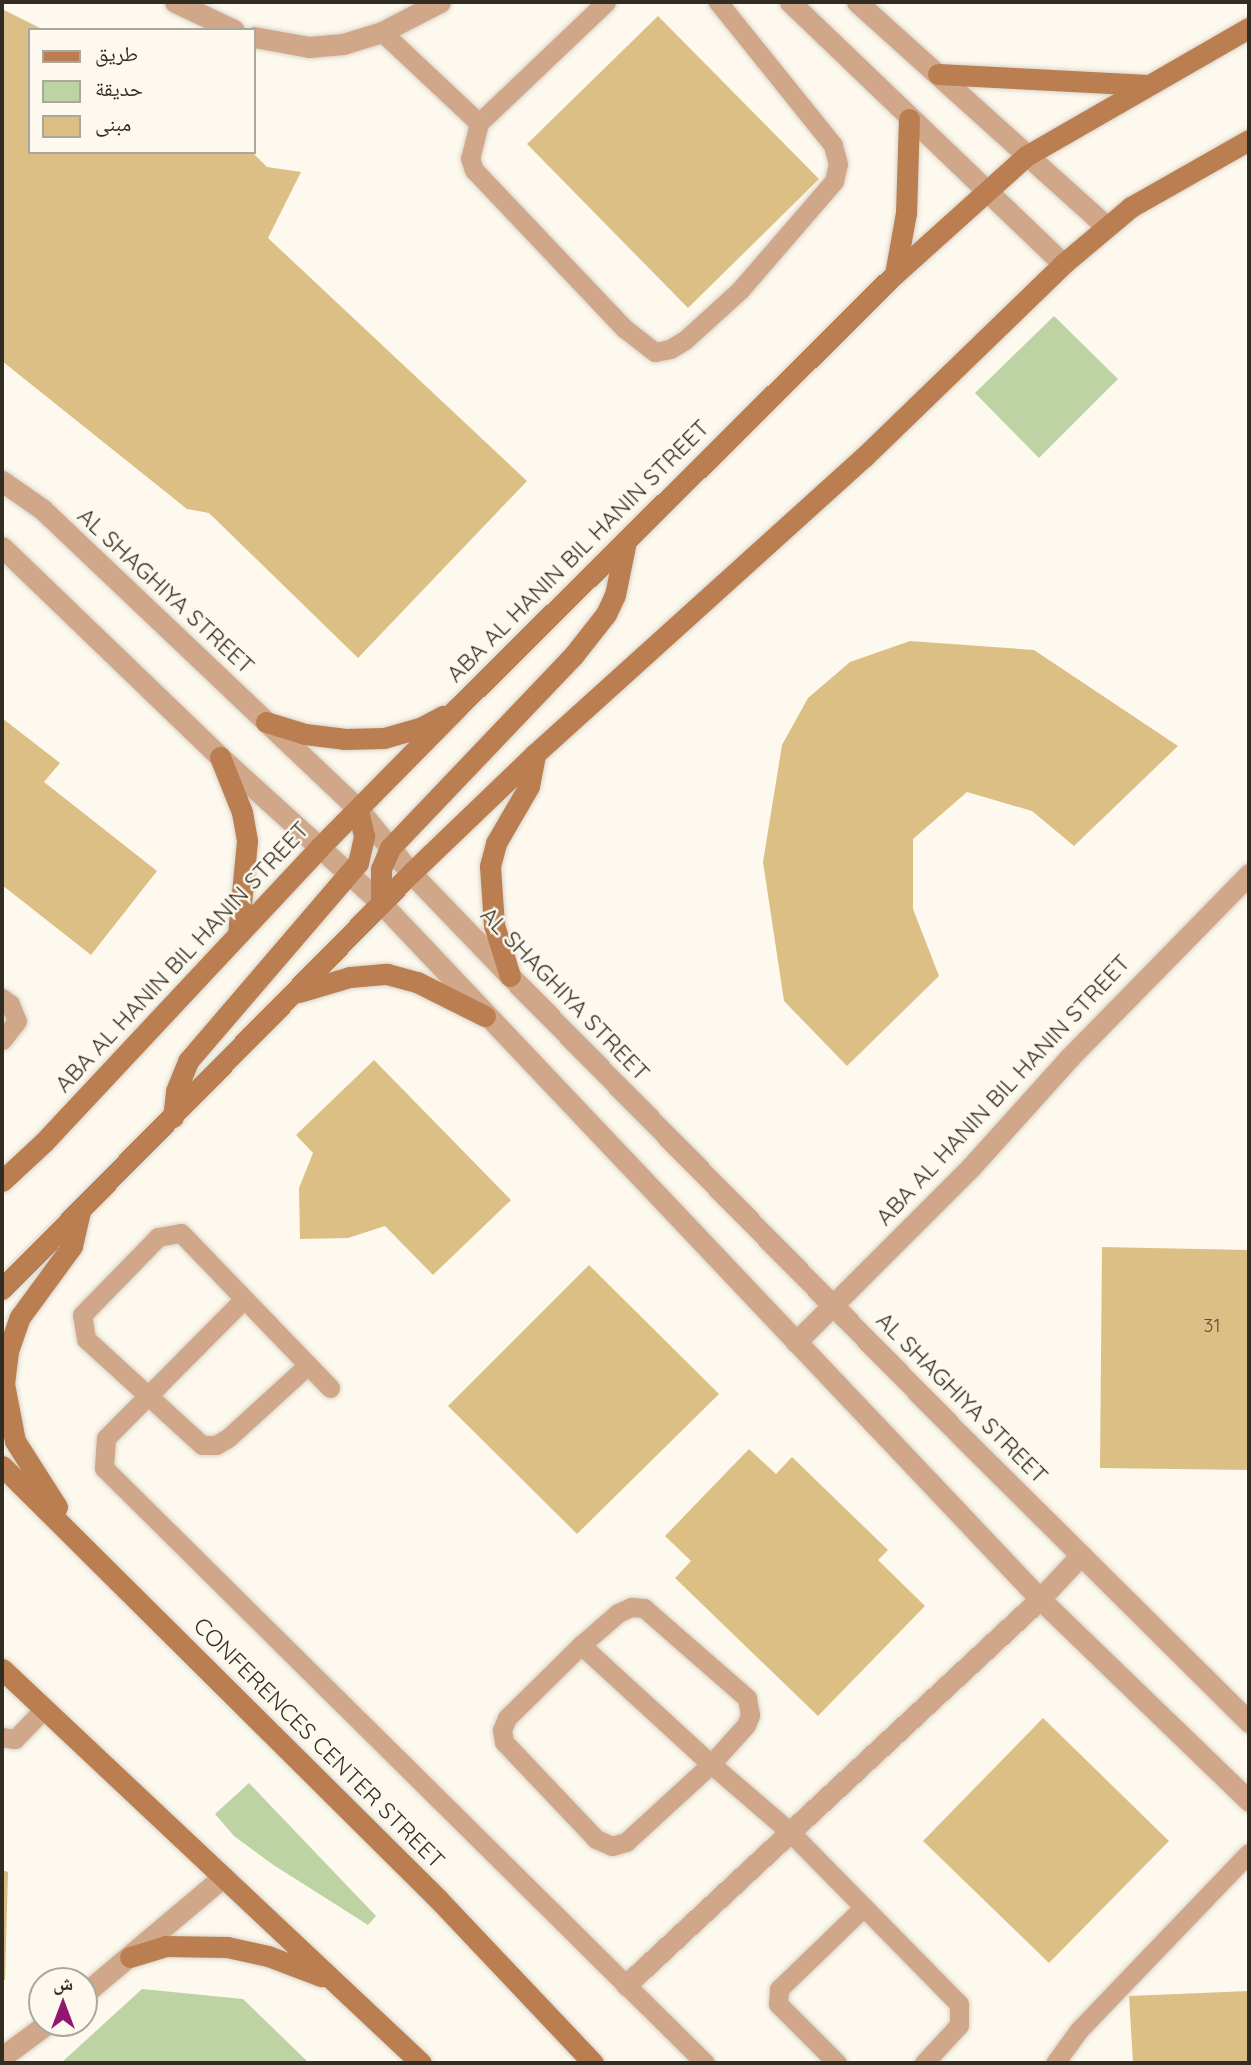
<!DOCTYPE html>
<html>
<head>
<meta charset="utf-8">
<style>
	body { margin:0 }
	#map { position:relative; width:1251px; height:2065px; overflow:hidden; background:#fef9ee; font-family:Quicksand,"Noto Naskh Arabic",sans-serif }
	div>[style] { position:absolute }
	.green>* { inset:0; background:#bdd3a3 }
	.building>* { inset:0; background:#dcbf85 }
	.roads { filter:drop-shadow(0 0 2px #d9d4c9) drop-shadow(0 0 2px #d9d4c9) }
	.lane>* { height:19px; margin:-9.5px; padding:0 9.5px; transform-origin:9.5px; border-radius:9.5px; background:#d1a789 }
	.street>* { height:21px; margin:-10.5px; padding:0 10.5px; transform-origin:10.5px; border-radius:10.5px; background:#d1a789 }
	.secondary>* { height:21px; margin:-10.5px; padding:0 10.5px; transform-origin:10.5px; border-radius:10.5px; background:#ba7e51 }
	span { translate:-50% -50%; white-space:nowrap; text-align:center; line-height:1.15; -webkit-text-stroke:5px #fef9ee; paint-order:stroke }
	.number-label { font-size:19px; color:#5c523c }
	.number-label span { -webkit-text-stroke-width:0 }
	.street-label { font-size:23px; color:#322d23 }
	.frame { position:absolute; inset:0; border:4px solid #322d23; pointer-events:none }
	.legend { position:absolute; left:28px; top:28px; width:228px; height:126px; box-sizing:border-box; background:#fef9ee; border:2px solid #aca79d; margin:0; padding:9px 12px; list-style:none; font-size:21px; color:#322d23 }
	.legend li { display:flex; align-items:center; gap:14px; height:35px }
	.legend b { width:35px; border:2px solid #aca79d }
	.north { position:absolute; left:28px; top:1967px; width:70px; height:70px; box-sizing:border-box; background:#fef9ee; border:2px solid #aca79d; border-radius:50%; rotate:0deg; font-size:19px; font-weight:700; line-height:28px; text-align:center; color:#322d23 }
	.north::after { content:''; display:block; margin:auto; width:24px; height:32px; background:#921672; clip-path:polygon(50% 0,100% 100%,50% 72%,0 100%) }
</style>
</head>
<body>
<div id="map">
	<div class="green">
		<i style="clip-path:polygon(1054px 316px,1118px 379px,1039px 458px,975px 393px)"></i>
		<i style="clip-path:polygon(249px 1783px,376px 1916px,368px 1925px,272px 1864px,234px 1836px,215px 1814px)"></i>
		<i style="clip-path:polygon(142px 1989px,243px 1999px,309px 2063px,61px 2063px)"></i>
	</div>
	<div class="building">
		<i style="clip-path:polygon(2px 9px,44px 30px,30px 30px,30px 152px,252px 152px,267px 167px,301px 172px,268px 238px,527px 481px,358px 658px,209px 513px,187px 509px,2px 361px)"></i>
		<i style="clip-path:polygon(658px 16px,819px 179px,688px 308px,527px 144px)"></i>
		<i style="clip-path:polygon(910px 641px,1034px 650px,1178px 746px,1074px 846px,1032px 811px,967px 792px,913px 839px,913px 909px,939px 976px,847px 1066px,784px 1001px,763px 862px,782px 745px,808px 698px,850px 662px)"></i>
		<i style="clip-path:polygon(2px 718px,60px 763px,44px 782px,157px 871px,91px 955px,2px 885px)"></i>
		<i style="clip-path:polygon(374px 1060px,511px 1200px,433px 1275px,385px 1226px,348px 1238px,300px 1239px,299px 1188px,313px 1153px,296px 1135px)"></i>
		<i style="clip-path:polygon(1102px 1247px,1249px 1250px,1249px 1470px,1100px 1468px)"></i>
		<i style="clip-path:polygon(589px 1265px,719px 1394px,577px 1534px,448px 1406px)"></i>
		<i style="clip-path:polygon(749px 1449px,776px 1474px,792px 1457px,888px 1550px,878px 1560px,925px 1606px,818px 1716px,675px 1578px,691px 1561px,665px 1536px)"></i>
		<i style="clip-path:polygon(1043px 1718px,1169px 1841px,1049px 1963px,923px 1841px)"></i>
		<i style="clip-path:polygon(2px 1870px,8px 1872px,5px 1980px,2px 1981px)"></i>
		<i style="clip-path:polygon(1249px 1991px,1249px 2063px,1133px 2063px,1129px 1996px)"></i>
	</div>
	<div class="roads">
		<div class="lane">
			<i style="left:606px;top:2px;width:175px;rotate:136.4deg"></i>
			<i style="left:479px;top:123px;width:36px;rotate:104deg"></i>
			<i style="left:470px;top:158px;width:13px;rotate:72deg"></i>
			<i style="left:474px;top:170px;width:218px;rotate:46.5deg"></i>
			<i style="left:624px;top:328px;width:39px;rotate:38deg"></i>
			<i style="left:655px;top:352px;width:15px;rotate:-11deg"></i>
			<i style="left:670px;top:349px;width:17px;rotate:-31deg"></i>
			<i style="left:685px;top:340px;width:74px;rotate:-42.3deg"></i>
			<i style="left:740px;top:290px;width:144px;rotate:-49.2deg"></i>
			<i style="left:834px;top:181px;width:17px;rotate:-77deg"></i>
			<i style="left:838px;top:164px;width:20px;rotate:-105deg"></i>
			<i style="left:833px;top:145px;width:184px;rotate:-128.8deg"></i>
			<i style="left:382px;top:32px;width:133px;rotate:43.2deg"></i>
			<i style="left:2px;top:998px;width:10px;rotate:37deg"></i>
			<i style="left:10px;top:1004px;width:18px;rotate:68deg"></i>
			<i style="left:17px;top:1021px;width:24px;rotate:128deg"></i>
			<i style="left:244px;top:1299px;width:196px;rotate:134.8deg"></i>
			<i style="left:106px;top:1438px;width:30px;rotate:94deg"></i>
			<i style="left:104px;top:1468px;width:846px;rotate:44.71deg"></i>
			<i style="left:308px;top:1365px;width:108px;rotate:137.6deg"></i>
			<i style="left:228px;top:1438px;width:14px;rotate:150deg"></i>
			<i style="left:216px;top:1445px;width:14px;rotate:180deg"></i>
			<i style="left:202px;top:1445px;width:157px;rotate:-137.6deg"></i>
			<i style="left:86px;top:1339px;width:24px;rotate:-99deg"></i>
			<i style="left:82px;top:1315px;width:109px;rotate:-45.7deg"></i>
			<i style="left:158px;top:1237px;width:23px;rotate:-10deg"></i>
			<i style="left:181px;top:1233px;width:215px;rotate:46.1deg"></i>
			<i style="left:581px;top:1645px;width:176px;rotate:42.5deg"></i>
			<i style="left:711px;top:1764px;width:52px;rotate:-48.1deg"></i>
			<i style="left:746px;top:1725px;width:11px;rotate:-68deg"></i>
			<i style="left:750px;top:1715px;width:17px;rotate:-100deg"></i>
			<i style="left:747px;top:1698px;width:137px;rotate:-138.9deg"></i>
			<i style="left:644px;top:1608px;width:13px;rotate:-176deg"></i>
			<i style="left:631px;top:1607px;width:14px;rotate:155deg"></i>
			<i style="left:618px;top:1613px;width:49px;rotate:139.1deg"></i>
			<i style="left:581px;top:1645px;width:104px;rotate:135.4deg"></i>
			<i style="left:507px;top:1718px;width:13px;rotate:113deg"></i>
			<i style="left:502px;top:1730px;width:12px;rotate:81deg"></i>
			<i style="left:504px;top:1742px;width:134px;rotate:46.5deg"></i>
			<i style="left:596px;top:1839px;width:17px;rotate:24deg"></i>
			<i style="left:612px;top:1846px;width:15px;rotate:-16deg"></i>
			<i style="left:626px;top:1842px;width:115px;rotate:-42.5deg"></i>
			<i style="left:711px;top:1764px;width:104px;rotate:40.7deg"></i>
			<i style="left:790px;top:1832px;width:241px;rotate:45.5deg"></i>
			<i style="left:959px;top:2004px;width:21px;rotate:90deg"></i>
			<i style="left:959px;top:2025px;width:52px;rotate:132.6deg"></i>
			<i style="left:2px;top:1737px;width:13px;rotate:9deg"></i>
			<i style="left:15px;top:1739px;width:40px;rotate:-46deg"></i>
			<i style="left:837px;top:2063px;width:83px;rotate:-135deg"></i>
			<i style="left:778px;top:2004px;width:15px;rotate:-86deg"></i>
			<i style="left:779px;top:1989px;width:118px;rotate:-44deg"></i>
			<i style="left:1055px;top:2063px;width:41px;rotate:-54deg"></i>
			<i style="left:1079px;top:2030px;width:245px;rotate:-46.2deg"></i>
		</div>
		<div class="street">
			<i style="left:175px;top:2px;width:65px;rotate:25.4deg"></i>
			<i style="left:790px;top:2px;width:378px;rotate:43.8deg"></i>
			<i style="left:857px;top:2px;width:335px;rotate:42deg"></i>
			<i style="left:254px;top:37px;width:56px;rotate:10.3deg"></i>
			<i style="left:309px;top:47px;width:34px;rotate:-5deg"></i>
			<i style="left:343px;top:44px;width:41px;rotate:-17.1deg"></i>
			<i style="left:382px;top:32px;width:65px;rotate:-27.3deg"></i>
			<i style="left:2px;top:481px;width:49px;rotate:35deg"></i>
			<i style="left:42px;top:509px;width:436px;rotate:43.5deg"></i>
			<i style="left:358px;top:809px;width:83px;rotate:50.4deg"></i>
			<i style="left:411px;top:873px;width:143px;rotate:46.1deg"></i>
			<i style="left:510px;top:976px;width:644px;rotate:45.57deg"></i>
			<i style="left:961px;top:1436px;width:406px;rotate:44.8deg"></i>
			<i style="left:2px;top:547px;width:303px;rotate:43.9deg"></i>
			<i style="left:220px;top:757px;width:217px;rotate:42.2deg"></i>
			<i style="left:381px;top:903px;width:958px;rotate:46.56deg"></i>
			<i style="left:1040px;top:1599px;width:291px;rotate:44deg"></i>
			<i style="left:796px;top:1342px;width:247px;rotate:-45deg"></i>
			<i style="left:971px;top:1167px;width:148px;rotate:-48deg"></i>
			<i style="left:1070px;top:1057px;width:256px;rotate:-45.6deg"></i>
			<i style="left:626px;top:1985px;width:566px;rotate:-43deg"></i>
			<i style="left:1040px;top:1599px;width:60px;rotate:-47deg"></i>
			<i style="left:84px;top:1994px;width:182px;rotate:-40.1deg"></i>
			<i style="left:2px;top:2057px;width:57px;rotate:-36.5deg"></i>
		</div>
		<div class="secondary">
			<i style="left:938px;top:74px;width:210px;rotate:3deg"></i>
			<i style="left:895px;top:274px;width:62px;rotate:-79.8deg"></i>
			<i style="left:906px;top:213px;width:94px;rotate:-88.2deg"></i>
			<i style="left:266px;top:722px;width:41px;rotate:17.1deg"></i>
			<i style="left:305px;top:734px;width:39px;rotate:7deg"></i>
			<i style="left:344px;top:739px;width:40px;rotate:-1.4deg"></i>
			<i style="left:384px;top:738px;width:40px;rotate:-16deg"></i>
			<i style="left:422px;top:727px;width:24px;rotate:-28deg"></i>
			<i style="left:220px;top:757px;width:59px;rotate:68.2deg"></i>
			<i style="left:242px;top:812px;width:29px;rotate:80deg"></i>
			<i style="left:247px;top:841px;width:93px;rotate:95.5deg"></i>
			<i style="left:381px;top:903px;width:34px;rotate:-90deg"></i>
			<i style="left:381px;top:869px;width:23px;rotate:-67deg"></i>
			<i style="left:390px;top:848px;width:265px;rotate:-46.4deg"></i>
			<i style="left:573px;top:656px;width:53px;rotate:-51.8deg"></i>
			<i style="left:606px;top:614px;width:21px;rotate:-65deg"></i>
			<i style="left:615px;top:595px;width:55px;rotate:-78.5deg"></i>
			<i style="left:510px;top:976px;width:53px;rotate:-107.4deg"></i>
			<i style="left:494px;top:925px;width:59px;rotate:-93.9deg"></i>
			<i style="left:490px;top:866px;width:24px;rotate:-75deg"></i>
			<i style="left:496px;top:843px;width:66px;rotate:-59.9deg"></i>
			<i style="left:529px;top:786px;width:33px;rotate:-79deg"></i>
			<i style="left:299px;top:992px;width:53px;rotate:-16.4deg"></i>
			<i style="left:350px;top:977px;width:37px;rotate:-5deg"></i>
			<i style="left:387px;top:974px;width:31px;rotate:15deg"></i>
			<i style="left:417px;top:982px;width:76px;rotate:26.6deg"></i>
			<i style="left:173px;top:1117px;width:26px;rotate:-83deg"></i>
			<i style="left:176px;top:1091px;width:32px;rotate:-68deg"></i>
			<i style="left:188px;top:1061px;width:261px;rotate:-49.4deg"></i>
			<i style="left:358px;top:863px;width:28px;rotate:-77deg"></i>
			<i style="left:364px;top:836px;width:28px;rotate:-103deg"></i>
			<i style="left:2px;top:1181px;width:57px;rotate:-42.9deg"></i>
			<i style="left:44px;top:1142px;width:404px;rotate:-46.9deg"></i>
			<i style="left:320px;top:847px;width:195px;rotate:-45.4deg"></i>
			<i style="left:457px;top:708px;width:617px;rotate:-44.74deg"></i>
			<i style="left:895px;top:274px;width:176px;rotate:-42deg"></i>
			<i style="left:1026px;top:156px;width:257px;rotate:-29.9deg"></i>
			<i style="left:2px;top:1289px;width:583px;rotate:-45.49deg"></i>
			<i style="left:411px;top:873px;width:172px;rotate:-43.8deg"></i>
			<i style="left:535px;top:754px;width:443px;rotate:-42.1deg"></i>
			<i style="left:864px;top:457px;width:277px;rotate:-44.1deg"></i>
			<i style="left:1063px;top:264px;width:89px;rotate:-40deg"></i>
			<i style="left:1131px;top:207px;width:136px;rotate:-29.6deg"></i>
			<i style="left:2px;top:1466px;width:616px;rotate:44.8deg"></i>
			<i style="left:439px;top:1900px;width:224px;rotate:46.6deg"></i>
			<i style="left:57px;top:1507px;width:78px;rotate:-122.5deg"></i>
			<i style="left:15px;top:1441px;width:58px;rotate:-100.9deg"></i>
			<i style="left:4px;top:1384px;width:33px;rotate:-83deg"></i>
			<i style="left:8px;top:1351px;width:36px;rotate:-71deg"></i>
			<i style="left:20px;top:1317px;width:88px;rotate:-53.8deg"></i>
			<i style="left:72px;top:1246px;width:37px;rotate:-77deg"></i>
			<i style="left:2px;top:1669px;width:575px;rotate:43.24deg"></i>
			<i style="left:130px;top:1957px;width:37px;rotate:-17deg"></i>
			<i style="left:165px;top:1946px;width:62px;rotate:0.9deg"></i>
			<i style="left:227px;top:1947px;width:42px;rotate:12.4deg"></i>
			<i style="left:268px;top:1956px;width:57px;rotate:20.7deg"></i>
		</div>
	</div>
	<div class="number-label">
		<span style="left:1212px;top:1326px">31</span>
	</div>
	<div class="street-label">
		<span style="left:578px;top:551px;rotate:-45deg">ABA AL HANIN BIL HANIN STREET</span>
		<span style="left:166px;top:591px;rotate:43deg">AL SHAGHIYA STREET</span>
		<span style="left:182px;top:957px;rotate:-47deg">ABA AL HANIN BIL HANIN STREET</span>
		<span style="left:565px;top:994px;rotate:46deg">AL SHAGHIYA STREET</span>
		<span style="left:1003px;top:1090px;rotate:-47deg">ABA AL HANIN BIL HANIN STREET</span>
		<span style="left:962px;top:1398px;rotate:45deg">AL SHAGHIYA STREET</span>
		<span style="left:319px;top:1743px;rotate:45deg">CONFERENCES CENTER STREET</span>
	</div>
	<div class="frame"></div>
	<ul class="legend">
	<li><b style="height:9px;background:#ba7e51"></b>طريق</li>
	<li><b style="height:19px;background:#bdd3a3"></b>حديقة</li>
	<li><b style="height:19px;background:#dcbf85"></b>مبنى</li>
	</ul>
	<div class="north">ش</div>
</div>
</body>
</html>
